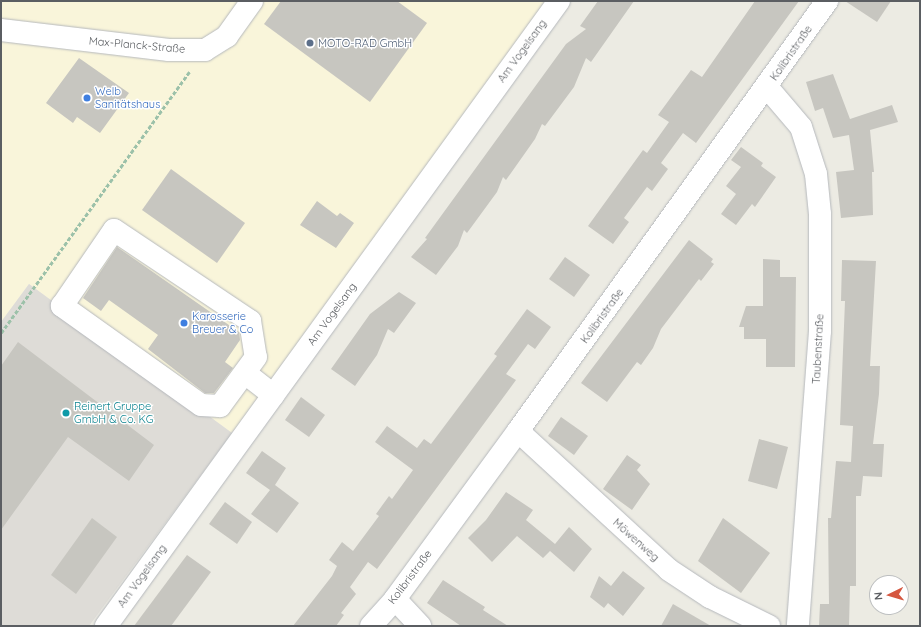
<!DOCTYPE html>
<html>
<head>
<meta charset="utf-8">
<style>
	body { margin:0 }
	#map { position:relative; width:921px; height:627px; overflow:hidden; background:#ecebe3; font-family:Quicksand,sans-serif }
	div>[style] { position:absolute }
	.commercial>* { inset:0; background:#f9f5da }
	.industrial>* { inset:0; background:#dedcd7 }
	.building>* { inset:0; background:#c7c6c0 }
	.path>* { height:2.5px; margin-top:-1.25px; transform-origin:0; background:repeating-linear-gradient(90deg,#9cc1a9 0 4px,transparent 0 6px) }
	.roads { filter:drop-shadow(0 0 1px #b5b8bc) drop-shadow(0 0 1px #b5b8bc) }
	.minor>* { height:22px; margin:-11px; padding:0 11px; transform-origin:11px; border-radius:11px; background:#fff }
	.dots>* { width:11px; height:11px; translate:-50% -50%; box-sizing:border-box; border:2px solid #fff; border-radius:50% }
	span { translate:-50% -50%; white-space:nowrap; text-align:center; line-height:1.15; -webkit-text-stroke:3px #fff; paint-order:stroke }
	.service-label { font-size:11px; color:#4e5e75 }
	.left { translate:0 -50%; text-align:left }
	.street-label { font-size:11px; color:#5b5e62 }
	.shop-label { font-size:11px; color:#366cbe }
	.culture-label { font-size:11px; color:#0d838f }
	.frame { position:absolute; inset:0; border:2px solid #5b5e62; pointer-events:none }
	.north { position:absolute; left:869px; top:575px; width:40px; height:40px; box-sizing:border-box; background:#fff; border:1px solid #bdbfc0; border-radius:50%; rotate:265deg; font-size:11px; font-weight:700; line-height:16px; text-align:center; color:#5b5e62 }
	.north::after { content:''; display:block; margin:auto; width:14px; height:18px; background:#d55740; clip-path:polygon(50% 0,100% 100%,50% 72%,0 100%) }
</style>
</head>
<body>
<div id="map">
	<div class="commercial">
		<i style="clip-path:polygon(1px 1px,546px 1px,232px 433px,29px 284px,1px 322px)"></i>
	</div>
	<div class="industrial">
		<i style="clip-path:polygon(29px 284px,232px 433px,89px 626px,1px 626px,1px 322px)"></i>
	</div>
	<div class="building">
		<i style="clip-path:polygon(281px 1px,397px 1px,427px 23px,370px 102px,264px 24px)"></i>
		<i style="clip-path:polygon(598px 1px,634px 1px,591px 62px,586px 58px,574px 87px,545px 126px,542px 124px,535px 139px,506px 180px,503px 177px,497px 192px,467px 233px,464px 230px,458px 246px,436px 275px,411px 257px,427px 239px,425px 238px,566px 44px,586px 29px,580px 26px)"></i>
		<i style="clip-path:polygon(755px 1px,799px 1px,696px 143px,683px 133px,661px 163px,668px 169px,652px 191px,647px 187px,624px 218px,629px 222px,613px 244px,588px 226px,643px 150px,647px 153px,669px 122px,658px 115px,691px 70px,702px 77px)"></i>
		<i style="clip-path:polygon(845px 1px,891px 1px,877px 22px)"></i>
		<i style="clip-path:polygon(79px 58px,129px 93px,100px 133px,77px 117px,73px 123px,46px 103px)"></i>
		<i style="clip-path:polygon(833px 74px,850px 119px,892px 105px,898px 122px,870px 130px,874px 172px,872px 172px,873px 215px,841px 218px,836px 172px,854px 170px,849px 135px,833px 138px,823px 108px,815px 111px,806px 82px)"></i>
		<i style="clip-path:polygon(741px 147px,763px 163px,761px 166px,776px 177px,755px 207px,752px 204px,736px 225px,721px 214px,736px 194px,726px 186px,741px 167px,731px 160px)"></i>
		<i style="clip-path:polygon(171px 169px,245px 223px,217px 263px,142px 210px)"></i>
		<i style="clip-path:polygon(317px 201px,337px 216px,340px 213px,354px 223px,336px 248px,300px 225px)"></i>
		<i style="clip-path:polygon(689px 240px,713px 259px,711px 262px,714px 264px,701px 281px,699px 279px,661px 329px,653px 348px,641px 365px,637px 362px,607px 402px,581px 383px)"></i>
		<i style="clip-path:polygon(117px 247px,239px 332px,240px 340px,225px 362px,233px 368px,214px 393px,205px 393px,148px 349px,158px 335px,109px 300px,101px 311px,83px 298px)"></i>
		<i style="clip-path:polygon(565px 257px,590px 275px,574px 297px,549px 279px)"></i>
		<i style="clip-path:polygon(763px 259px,780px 260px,780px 277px,796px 277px,795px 367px,766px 367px,766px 339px,744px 339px,744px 327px,739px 327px,746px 306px,763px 306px)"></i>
		<i style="clip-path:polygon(842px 260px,876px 261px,870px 366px,880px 366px,879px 394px,873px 444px,884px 444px,882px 477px,863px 476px,861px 496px,856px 496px,856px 586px,850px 586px,849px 626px,819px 626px,820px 604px,829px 604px,828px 518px,831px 518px,836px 461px,851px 462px,853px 426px,840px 425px,845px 301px,841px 301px)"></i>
		<i style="clip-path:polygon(399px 292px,416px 303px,394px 333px,388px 329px,377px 355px,355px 386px,331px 369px,370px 314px)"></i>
		<i style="clip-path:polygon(527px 309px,551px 327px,535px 349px,528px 344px,506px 374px,516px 380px,377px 569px,368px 562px,350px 587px,356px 594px,341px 613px,344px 615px,336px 626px,293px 626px,332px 576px,337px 566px,329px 560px,342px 542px,353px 551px,379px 516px,376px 514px,389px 496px,392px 499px,413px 470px,375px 442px,387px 426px,417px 448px,424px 439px,431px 444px,497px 356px,494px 354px)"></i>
		<i style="clip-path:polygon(18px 342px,154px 445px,129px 481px,68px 437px,1px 530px,1px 366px)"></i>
		<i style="clip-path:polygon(301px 397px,325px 415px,309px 437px,285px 420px)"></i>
		<i style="clip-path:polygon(561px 417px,588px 436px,574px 455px,548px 436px)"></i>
		<i style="clip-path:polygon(759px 439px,788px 447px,777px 489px,748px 481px)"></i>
		<i style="clip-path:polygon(262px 451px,286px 468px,275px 485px,299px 503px,277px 533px,251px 514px,270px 490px,246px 473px)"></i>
		<i style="clip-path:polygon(627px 455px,641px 465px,637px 470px,650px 484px,632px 510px,603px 489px)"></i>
		<i style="clip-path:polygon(506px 492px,533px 510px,526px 520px,555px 544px,569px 527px,592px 549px,574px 572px,550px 551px,543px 558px,517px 536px,492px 562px,468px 538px,486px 520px)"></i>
		<i style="clip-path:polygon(225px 502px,252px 522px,237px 544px,209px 524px)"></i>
		<i style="clip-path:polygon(92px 518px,117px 537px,76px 594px,51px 575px)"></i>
		<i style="clip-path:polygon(723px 518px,770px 553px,741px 593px,698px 561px)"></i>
		<i style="clip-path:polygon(187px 555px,211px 572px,171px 626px,134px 626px)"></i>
		<i style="clip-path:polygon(623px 571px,645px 588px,623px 616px,608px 603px,604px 608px,590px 597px,599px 576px,611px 586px)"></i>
		<i style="clip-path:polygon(443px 580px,485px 607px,483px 610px,508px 626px,461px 626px,427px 603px)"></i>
		<i style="clip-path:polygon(673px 604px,711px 626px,661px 626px)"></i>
	</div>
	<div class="path">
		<i style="left:1px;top:333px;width:322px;rotate:-54.2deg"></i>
	</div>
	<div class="roads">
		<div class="minor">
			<i style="left:1px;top:30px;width:169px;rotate:6.8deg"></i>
			<i style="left:169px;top:50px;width:36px"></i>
			<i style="left:205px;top:50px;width:26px;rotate:-32deg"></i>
			<i style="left:227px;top:36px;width:43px;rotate:-54.5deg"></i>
			<i style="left:767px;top:87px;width:52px;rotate:49.6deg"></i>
			<i style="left:801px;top:127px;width:49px;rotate:72.3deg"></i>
			<i style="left:816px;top:174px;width:40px;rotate:84.3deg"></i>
			<i style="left:820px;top:214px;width:117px;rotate:90deg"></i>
			<i style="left:820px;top:331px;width:296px;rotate:94.3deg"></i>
			<i style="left:114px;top:230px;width:164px;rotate:33.8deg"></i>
			<i style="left:250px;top:321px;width:36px;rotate:81deg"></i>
			<i style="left:256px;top:357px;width:61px;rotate:126.3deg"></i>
			<i style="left:220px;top:406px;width:19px;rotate:-177deg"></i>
			<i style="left:201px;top:405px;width:171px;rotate:-144.5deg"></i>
			<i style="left:62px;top:306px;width:92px;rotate:-55.6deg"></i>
			<i style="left:245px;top:373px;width:36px;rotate:38deg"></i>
			<i style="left:518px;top:431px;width:205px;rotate:42.6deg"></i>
			<i style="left:669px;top:570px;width:49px;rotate:33.4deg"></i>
			<i style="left:710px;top:597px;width:66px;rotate:26.2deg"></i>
			<i style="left:395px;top:599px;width:37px;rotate:47deg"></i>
			<i style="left:106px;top:626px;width:772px;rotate:-54.07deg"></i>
			<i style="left:371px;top:626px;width:36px;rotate:-48deg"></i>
			<i style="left:395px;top:599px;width:208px;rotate:-53.8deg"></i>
			<i style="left:518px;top:431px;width:530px;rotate:-54.3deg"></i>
		</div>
	</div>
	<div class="dots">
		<i style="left:310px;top:43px;background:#5c6f8a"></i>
		<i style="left:87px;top:98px;background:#3f7fe0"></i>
		<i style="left:184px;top:323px;background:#3f7fe0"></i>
		<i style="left:66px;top:413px;background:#0f9aa8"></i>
	</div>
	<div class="service-label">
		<span class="left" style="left:318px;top:43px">MOTO-RAD GmbH</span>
	</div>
	<div class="street-label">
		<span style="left:137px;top:45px;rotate:5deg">Max-Planck-Straße</span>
		<span style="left:522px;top:51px;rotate:-54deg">Am Vogelsang</span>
		<span style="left:791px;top:53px;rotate:-55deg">Kolibristraße</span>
		<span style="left:332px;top:314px;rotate:-54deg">Am Vogelsang</span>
		<span style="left:602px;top:316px;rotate:-54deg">Kolibristraße</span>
		<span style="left:818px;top:349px;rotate:-87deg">Taubenstraße</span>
		<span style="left:636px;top:540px;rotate:42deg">Möwenweg</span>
		<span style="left:142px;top:576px;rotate:-54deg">Am Vogelsang</span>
		<span style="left:410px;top:577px;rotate:-53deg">Kolibristraße</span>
	</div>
	<div class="shop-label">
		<span class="left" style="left:95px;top:98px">Welb<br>Sanitätshaus</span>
		<span class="left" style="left:192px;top:323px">Karosserie<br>Breuer &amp; Co</span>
	</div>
	<div class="culture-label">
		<span class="left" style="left:74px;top:413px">Reinert Gruppe<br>GmbH &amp; Co. KG</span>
	</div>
	<div class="frame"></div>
	<div class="north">N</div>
</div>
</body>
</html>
